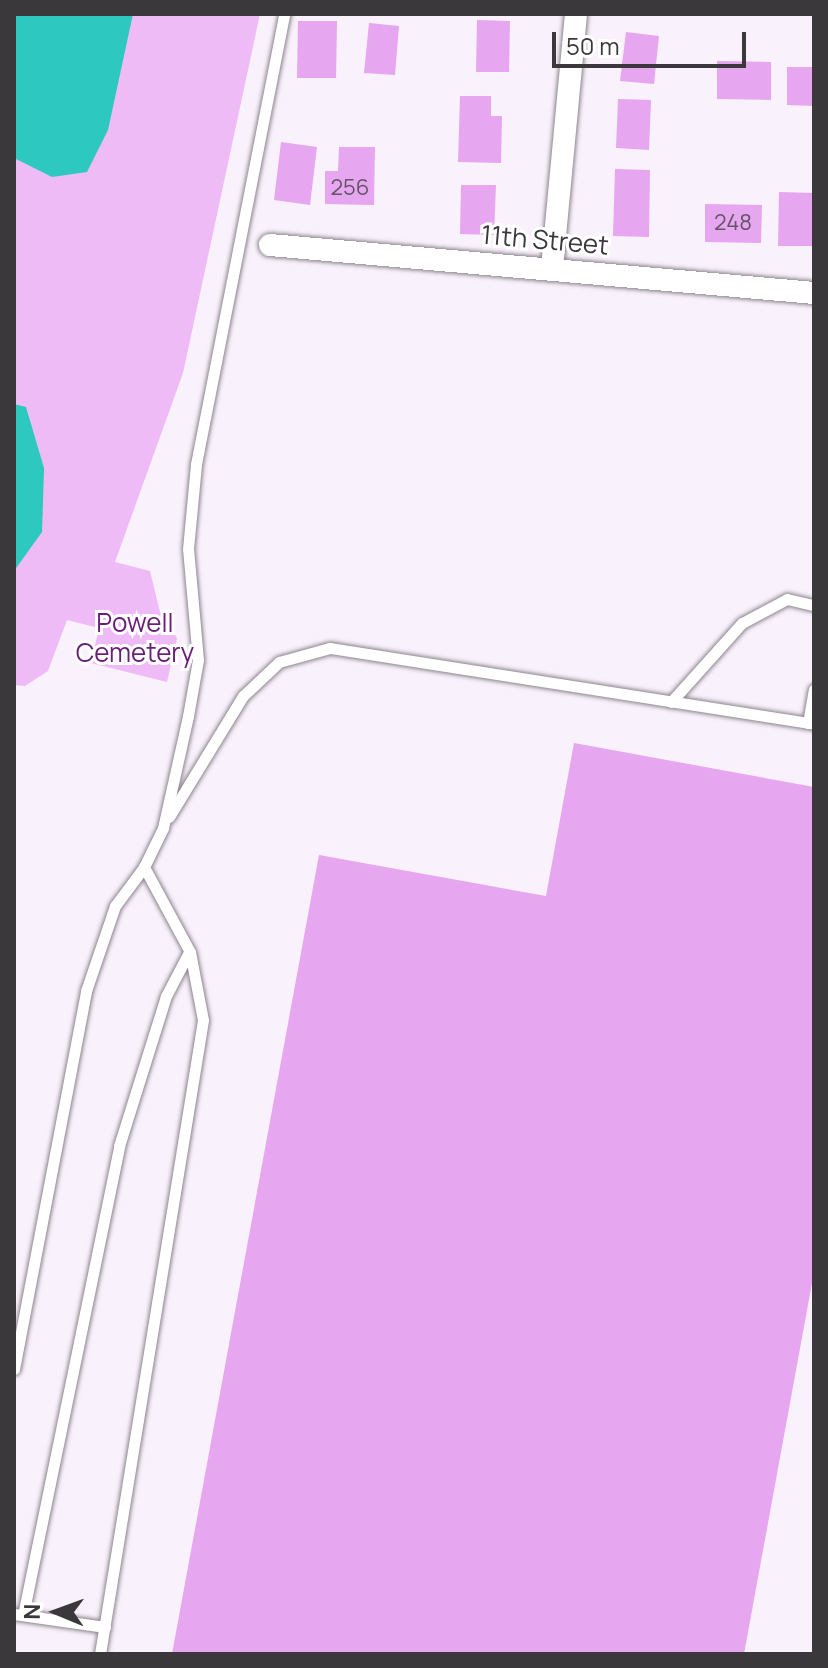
<!DOCTYPE html>
<html>
<head>
<meta charset="utf-8">
<style>
	body { margin:0 }
	#map { position:relative; width:828px; height:1668px; overflow:hidden; background:#f9f1fb; font-family:Manrope,sans-serif }
	div>[style] { position:absolute }
	.green>* { inset:0; background:#eebbf6 }
	.water>* { inset:0; background:#2dc8c0 }
	.building>* { inset:0; background:#e6a6f0 }
	.roads { filter:drop-shadow(0 0 2px #8d858e) drop-shadow(0 0 2px #8d858e) }
	.service>* { height:11px; margin:-5.5px; padding:0 5.5px; transform-origin:5.5px; border-radius:5.5px; background:#fff }
	.minor>* { height:22px; margin:-11px; padding:0 11px; transform-origin:11px; border-radius:11px; background:#fff }
	span { translate:-50% -50%; white-space:nowrap; text-align:center; line-height:1.15; -webkit-text-stroke:6px #fff; paint-order:stroke }
	.number-label { font-size:22px; color:#665468 }
	.number-label span { -webkit-text-stroke-width:0 }
	.street-label { font-size:26px; color:#3b383b }
	.park-label { font-size:26px; color:#6a1f77 }
	.frame { position:absolute; inset:0; border:16px solid #3b383b; pointer-events:none }
	.north { position:absolute; left:16px; top:1572px; width:80px; height:80px; -webkit-text-stroke:6px #fff; paint-order:stroke; rotate:271deg; font-size:22px; font-weight:700; line-height:32px; text-align:center; color:#3b383b }
	.north::after { content:''; display:block; margin:auto; width:28px; height:36px; background:#3b383b; clip-path:polygon(50% 0,100% 100%,50% 72%,0 100%) }
	.scale { position:absolute; left:552px; top:32px; width:194px; height:36px; box-sizing:border-box; border:4px solid #3b383b; border-top:0; padding-left:10px; font-size:24px; line-height:28px; white-space:nowrap; color:#3b383b; -webkit-text-stroke:6px #fff; paint-order:stroke }
</style>
</head>
<body>
<div id="map">
	<div class="green">
		<i style="clip-path:polygon(14px 14px,260px 14px,183px 373px,115px 562px,150px 571px,160px 612px,177px 638px,167px 682px,91px 663px,99px 628px,67px 620px,48px 671px,25px 686px,14px 685px)"></i>
	</div>
	<div class="water">
		<i style="clip-path:polygon(14px 14px,133px 14px,108px 130px,87px 172px,52px 177px,14px 158px)"></i>
		<i style="clip-path:polygon(14px 404px,26px 407px,44px 468px,42px 532px,14px 571px)"></i>
	</div>
	<div class="building">
		<i style="clip-path:polygon(477px 20px,510px 21px,509px 72px,476px 72px)"></i>
		<i style="clip-path:polygon(298px 21px,337px 21px,336px 78px,297px 78px)"></i>
		<i style="clip-path:polygon(369px 23px,399px 26px,395px 75px,364px 73px)"></i>
		<i style="clip-path:polygon(626px 32px,659px 36px,654px 84px,620px 81px)"></i>
		<i style="clip-path:polygon(717px 61px,771px 62px,771px 100px,717px 99px)"></i>
		<i style="clip-path:polygon(787px 67px,814px 67px,814px 106px,787px 105px)"></i>
		<i style="clip-path:polygon(460px 96px,491px 96px,491px 116px,502px 116px,501px 163px,458px 162px)"></i>
		<i style="clip-path:polygon(618px 99px,651px 100px,649px 150px,616px 148px)"></i>
		<i style="clip-path:polygon(281px 142px,317px 147px,310px 205px,274px 200px)"></i>
		<i style="clip-path:polygon(339px 147px,375px 147px,374px 205px,325px 204px,325px 171px,338px 171px)"></i>
		<i style="clip-path:polygon(615px 169px,650px 170px,649px 237px,613px 236px)"></i>
		<i style="clip-path:polygon(461px 185px,496px 185px,494px 235px,460px 234px)"></i>
		<i style="clip-path:polygon(779px 192px,814px 193px,814px 246px,778px 246px)"></i>
		<i style="clip-path:polygon(705px 204px,762px 205px,761px 243px,705px 242px)"></i>
		<i style="clip-path:polygon(574px 743px,814px 787px,814px 1272px,744px 1654px,172px 1654px,319px 855px,546px 896px)"></i>
	</div>
	<div class="roads">
		<div class="service">
			<i style="left:671px;top:702px;width:106px;rotate:-48.1deg"></i>
			<i style="left:742px;top:623px;width:51px;rotate:-28.1deg"></i>
			<i style="left:787px;top:599px;width:28px;rotate:13deg"></i>
			<i style="left:808px;top:723px;width:34px;rotate:-80deg"></i>
			<i style="left:169px;top:817px;width:142px;rotate:-58.6deg"></i>
			<i style="left:243px;top:696px;width:50px;rotate:-43.4deg"></i>
			<i style="left:279px;top:662px;width:53px;rotate:-15.4deg"></i>
			<i style="left:330px;top:648px;width:490px;rotate:8.9deg"></i>
			<i style="left:14px;top:1369px;width:385px;rotate:-79.2deg"></i>
			<i style="left:86px;top:991px;width:90px;rotate:-71.2deg"></i>
			<i style="left:115px;top:906px;width:49px;rotate:-53.4deg"></i>
			<i style="left:144px;top:867px;width:43px;rotate:-64deg"></i>
			<i style="left:163px;top:828px;width:115px;rotate:-77.4deg"></i>
			<i style="left:188px;top:716px;width:57px;rotate:-79.9deg"></i>
			<i style="left:198px;top:660px;width:111px;rotate:-95.1deg"></i>
			<i style="left:188px;top:549px;width:85px;rotate:-84.6deg"></i>
			<i style="left:196px;top:464px;width:459px;rotate:-78.9deg"></i>
			<i style="left:14px;top:1614px;width:92px;rotate:8.1deg"></i>
			<i style="left:23px;top:1615px;width:479px;rotate:-78.4deg"></i>
			<i style="left:119px;top:1146px;width:157px;rotate:-72.6deg"></i>
			<i style="left:166px;top:996px;width:50px;rotate:-62.4deg"></i>
			<i style="left:100px;top:1654px;width:642px;rotate:-80.77deg"></i>
			<i style="left:203px;top:1020px;width:69px;rotate:-100.8deg"></i>
			<i style="left:190px;top:952px;width:97px;rotate:-118.4deg"></i>
		</div>
		<div class="minor">
			<i style="left:270px;top:245px;width:546px;rotate:5.04deg"></i>
			<i style="left:552px;top:268px;width:255px;rotate:-84.6deg"></i>
		</div>
	</div>
	<div class="number-label">
		<span style="left:350px;top:188px">256</span>
		<span style="left:733px;top:223px">248</span>
	</div>
	<div class="street-label">
		<span style="left:545px;top:240px;rotate:5deg">11th Street</span>
	</div>
	<div class="park-label">
		<span style="left:135px;top:638px">Powell<br>Cemetery</span>
	</div>
	<div class="frame"></div>
	<div class="north">N</div>
	<div class="scale">50 m</div>
</div>
</body>
</html>
